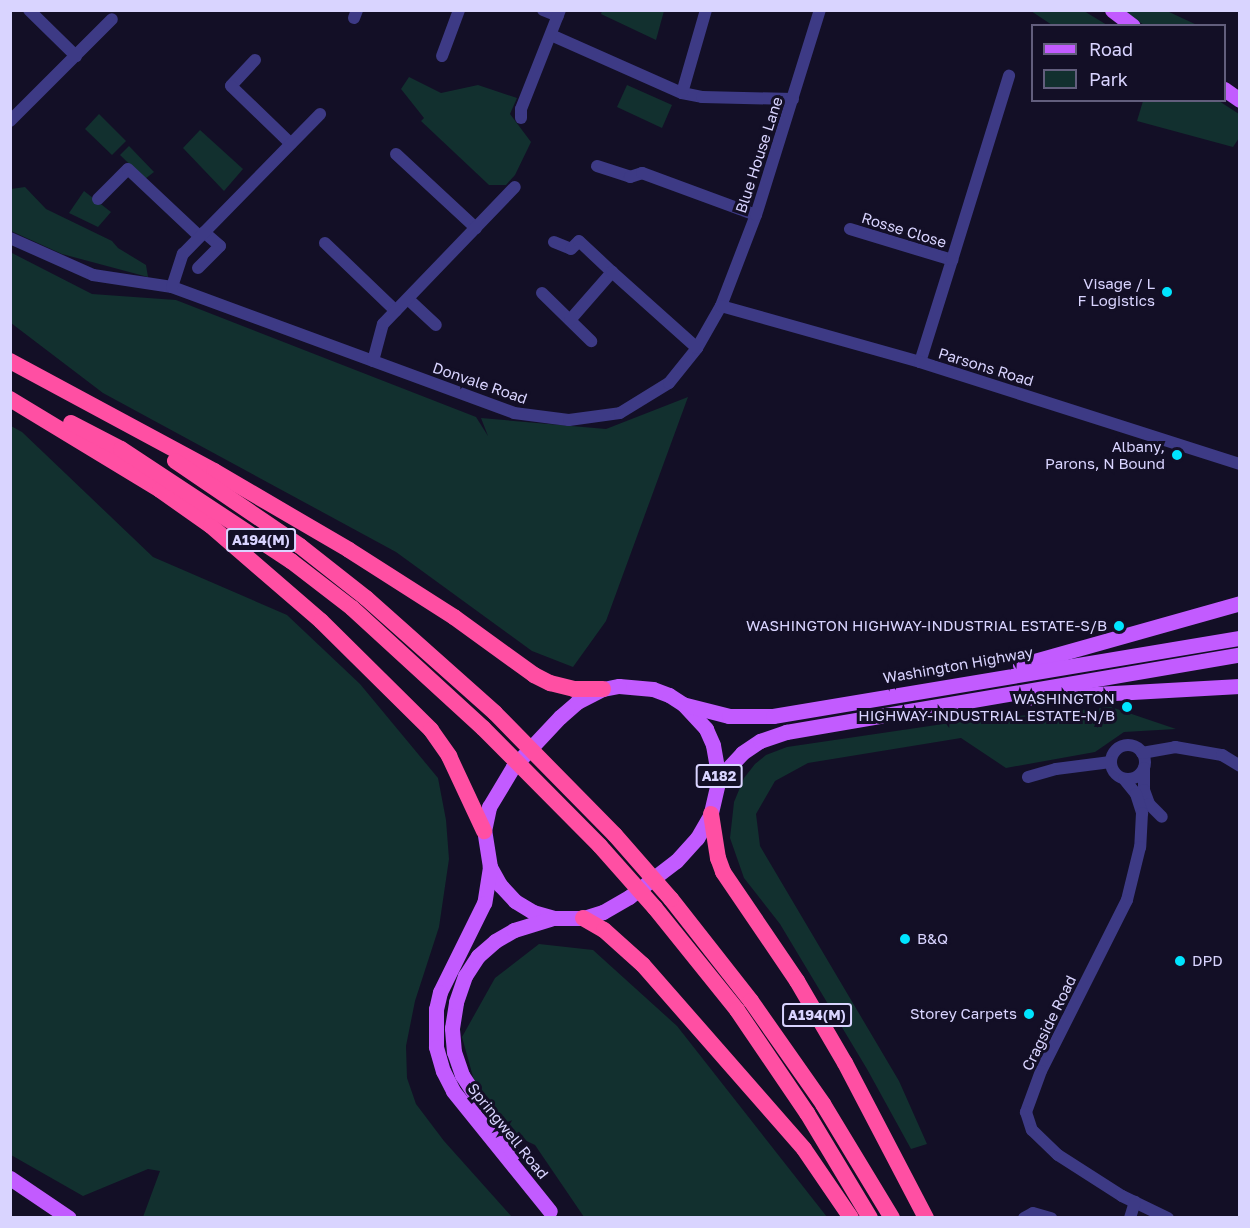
<!DOCTYPE html>
<html>
<head>
<meta charset="utf-8">
<style>
	body { margin:0 }
	#map { position:relative; width:1250px; height:1228px; overflow:hidden; background:#130f26; font-family:"Golos Text",sans-serif }
	div>[style] { position:absolute }
	.green>* { inset:0; background:#12302f }
	.minor>* { height:12px; margin:-6px; padding:0 6px; transform-origin:6px; border-radius:6px; background:#3d3a85 }
	.minor>.ring { margin:-6px; padding:0; box-sizing:content-box; background:none; border:12px solid #3d3a85; border-radius:50% }
	.major>* { height:15px; margin:-7.5px; padding:0 7.5px; transform-origin:7.5px; border-radius:7.5px; background:#c25bff }
	.highway>* { height:16px; margin:-8px; padding:0 8px; transform-origin:8px; border-radius:8px; background:#ff4fa3 }
	.highway-bridge>* { height:16px; margin:-8px; padding:0 8px; transform-origin:8px; border-radius:8px; background:#ff4fa3 }
	.dots>* { width:16px; height:16px; translate:-50% -50%; box-sizing:border-box; border:3px solid #130f26; border-radius:50% }
	span { translate:-50% -50%; white-space:nowrap; text-align:center; line-height:1.15; -webkit-text-stroke:6px #130f26; paint-order:stroke }
	.shield-label span { padding:2px 4px; background:#130f26; border:2px solid; border-radius:4px; -webkit-text-stroke-width:0 }
	.shield-label { font-size:14px; color:#d9d4ff; font-weight:700 }
	.street-label { font-size:15px; color:#d9d4ff }
	.poi-label { font-size:15px; color:#d9d4ff }
	.right { translate:-100% -50%; text-align:right }
	.left { translate:0 -50%; text-align:left }
	.frame { position:absolute; inset:0; border:12px solid #d9d4ff; pointer-events:none }
	.legend { position:absolute; left:1031px; top:24px; width:195px; height:78px; box-sizing:border-box; background:#130f26; border:2px solid #625e7d; margin:0; padding:8px 10px; list-style:none; font-size:18px; color:#d9d4ff }
	.legend li { display:flex; align-items:center; gap:12px; height:30px }
	.legend b { width:30px; border:2px solid #625e7d }
</style>
</head>
<body>
<div id="map">
	<div class="green">
		<i style="clip-path:polygon(602px 11px,602px 10px,664px 11px,656px 40px,601px 14px)"></i>
		<i style="clip-path:polygon(1031px 11px,1084px 11px,1107px 25px,1052px 25px)"></i>
		<i style="clip-path:polygon(1123px 11px,1167px 11px,1197px 25px,1144px 25px)"></i>
		<i style="clip-path:polygon(409px 77px,441px 93px,478px 85px,517px 98px,510px 114px,531px 142px,515px 175px,506px 185px,489px 185px,421px 121px,424px 118px,401px 89px)"></i>
		<i style="clip-path:polygon(627px 85px,672px 105px,662px 128px,617px 107px)"></i>
		<i style="clip-path:polygon(1143px 101px,1219px 101px,1239px 114px,1239px 138px,1233px 147px,1137px 121px)"></i>
		<i style="clip-path:polygon(99px 114px,126px 141px,112px 155px,85px 129px)"></i>
		<i style="clip-path:polygon(200px 130px,243px 169px,224px 191px,183px 148px)"></i>
		<i style="clip-path:polygon(129px 146px,154px 172px,145px 179px,120px 155px)"></i>
		<i style="clip-path:polygon(25px 187px,46px 209px,112px 241px,118px 248px,146px 265px,148px 277px,62px 254px,11px 231px,11px 189px)"></i>
		<i style="clip-path:polygon(84px 191px,111px 212px,98px 227px,69px 213px)"></i>
		<i style="clip-path:polygon(10px 252px,92px 294px,176px 300px,476px 417px,488px 436px,481px 418px,606px 429px,688px 397px,606px 621px,573px 667px,532px 651px,396px 552px,103px 393px,11px 323px)"></i>
		<i style="clip-path:polygon(11px 426px,22px 432px,153px 557px,287px 615px,360px 684px,438px 778px,446px 820px,449px 859px,439px 927px,415px 1001px,406px 1046px,407px 1078px,416px 1104px,444px 1141px,512px 1217px,143px 1217px,160px 1171px,148px 1169px,83px 1196px,11px 1155px)"></i>
		<i style="clip-path:polygon(1111px 707px,1176px 729px,1124px 732px,1095px 752px,1006px 768px,961px 738px,808px 763px,775px 781px,756px 814px,760px 846px,899px 1081px,927px 1144px,911px 1149px,867px 1069px,780px 924px,744px 878px,730px 838px,734px 802px,744px 778px,755px 764px,766px 755px,787px 747px,957px 722px)"></i>
		<i style="clip-path:polygon(539px 944px,593px 950px,677px 1026px,827px 1217px,584px 1217px,535px 1145px,514px 1135px,475px 1084px,462px 1037px,495px 978px)"></i>
	</div>
	<div class="minor">
		<i style="left:29px;top:10px;width:66px;rotate:44.4deg"></i>
		<i style="left:543px;top:10px;width:16px;rotate:22deg"></i>
		<i style="left:354px;top:18px;width:9px;rotate:-69deg"></i>
		<i style="left:551px;top:35px;width:143px;rotate:23.9deg"></i>
		<i style="left:682px;top:93px;width:20px;rotate:11deg"></i>
		<i style="left:702px;top:97px;width:91px;rotate:1.3deg"></i>
		<i style="left:442px;top:56px;width:49px;rotate:-69.7deg"></i>
		<i style="left:255px;top:60px;width:35px;rotate:133deg"></i>
		<i style="left:231px;top:86px;width:83px;rotate:44deg"></i>
		<i style="left:682px;top:93px;width:86px;rotate:-73.9deg"></i>
		<i style="left:521px;top:118px;width:9px;rotate:-90deg"></i>
		<i style="left:521px;top:109px;width:106px;rotate:-68.5deg"></i>
		<i style="left:10px;top:121px;width:144px;rotate:-45deg"></i>
		<i style="left:396px;top:154px;width:109px;rotate:42.8deg"></i>
		<i style="left:597px;top:166px;width:35px;rotate:18deg"></i>
		<i style="left:630px;top:177px;width:13px;rotate:-18deg"></i>
		<i style="left:642px;top:173px;width:121px;rotate:20.2deg"></i>
		<i style="left:98px;top:199px;width:42px;rotate:-45deg"></i>
		<i style="left:128px;top:169px;width:98px;rotate:43.3deg"></i>
		<i style="left:850px;top:229px;width:107px;rotate:16.9deg"></i>
		<i style="left:952px;top:260px;width:107px;rotate:107.4deg"></i>
		<i style="left:10px;top:238px;width:91px;rotate:24deg"></i>
		<i style="left:93px;top:275px;width:80px;rotate:8.6deg"></i>
		<i style="left:172px;top:287px;width:364px;rotate:20.2deg"></i>
		<i style="left:514px;top:413px;width:55px;rotate:7.3deg"></i>
		<i style="left:569px;top:420px;width:51px;rotate:-7.8deg"></i>
		<i style="left:620px;top:413px;width:57px;rotate:-31.5deg"></i>
		<i style="left:669px;top:383px;width:45px;rotate:-51.3deg"></i>
		<i style="left:697px;top:348px;width:48px;rotate:-60.3deg"></i>
		<i style="left:721px;top:306px;width:97px;rotate:-69deg"></i>
		<i style="left:756px;top:215px;width:215px;rotate:-72.7deg"></i>
		<i style="left:554px;top:242px;width:18px;rotate:22deg"></i>
		<i style="left:571px;top:249px;width:11px;rotate:-45deg"></i>
		<i style="left:579px;top:241px;width:45px;rotate:43.2deg"></i>
		<i style="left:325px;top:243px;width:98px;rotate:43.8deg"></i>
		<i style="left:952px;top:260px;width:193px;rotate:-72.8deg"></i>
		<i style="left:198px;top:268px;width:31px;rotate:-45deg"></i>
		<i style="left:220px;top:246px;width:21px;rotate:-139deg"></i>
		<i style="left:172px;top:287px;width:35px;rotate:-72deg"></i>
		<i style="left:183px;top:254px;width:196px;rotate:-45.6deg"></i>
		<i style="left:542px;top:293px;width:69px;rotate:44.4deg"></i>
		<i style="left:408px;top:299px;width:38px;rotate:43deg"></i>
		<i style="left:721px;top:306px;width:207px;rotate:15.7deg"></i>
		<i style="left:920px;top:362px;width:336px;rotate:17.7deg"></i>
		<i style="left:570px;top:320px;width:64px;rotate:-48.8deg"></i>
		<i style="left:612px;top:272px;width:114px;rotate:41.8deg"></i>
		<i style="left:373px;top:361px;width:38px;rotate:-75deg"></i>
		<i style="left:383px;top:324px;width:190px;rotate:-46.1deg"></i>
		<i class="ring" style="left:1111px;top:745px;width:22px;height:22px"></i>
		<i style="left:1142px;top:753px;width:34px;rotate:-10deg"></i>
		<i style="left:1175px;top:747px;width:48px;rotate:9.7deg"></i>
		<i style="left:1222px;top:755px;width:21px;rotate:31deg"></i>
		<i style="left:1144px;top:768px;width:22px;rotate:90deg"></i>
		<i style="left:1144px;top:790px;width:15px;rotate:70deg"></i>
		<i style="left:1149px;top:804px;width:18px;rotate:45deg"></i>
		<i style="left:1028px;top:777px;width:29px;rotate:-16deg"></i>
		<i style="left:1056px;top:769px;width:55px;rotate:-7.3deg"></i>
		<i style="left:1124px;top:779px;width:19px;rotate:51deg"></i>
		<i style="left:1136px;top:794px;width:20px;rotate:72deg"></i>
		<i style="left:1142px;top:813px;width:34px;rotate:93deg"></i>
		<i style="left:1140px;top:847px;width:55px;rotate:103.8deg"></i>
		<i style="left:1127px;top:900px;width:191px;rotate:116.7deg"></i>
		<i style="left:1041px;top:1071px;width:44px;rotate:110.1deg"></i>
		<i style="left:1026px;top:1112px;width:19px;rotate:72deg"></i>
		<i style="left:1032px;top:1130px;width:36px;rotate:44deg"></i>
		<i style="left:1058px;top:1155px;width:76px;rotate:32.6deg"></i>
		<i style="left:1122px;top:1196px;width:51px;rotate:25.6deg"></i>
		<i style="left:1024px;top:1218px;width:10px;rotate:-29deg"></i>
		<i style="left:1033px;top:1213px;width:19px;rotate:16deg"></i>
		<i style="left:1130px;top:1218px;width:17px;rotate:-73deg"></i>
	</div>
	<div class="major">
		<i style="left:1112px;top:10px;width:26px;rotate:37deg"></i>
		<i style="left:1224px;top:89px;width:19px;rotate:35deg"></i>
		<i style="left:1020px;top:665px;width:229px;rotate:-15.7deg"></i>
		<i style="left:619px;top:686px;width:34px;rotate:5deg"></i>
		<i style="left:653px;top:689px;width:17px;rotate:21deg"></i>
		<i style="left:669px;top:695px;width:17px;rotate:33deg"></i>
		<i style="left:683px;top:704px;width:34px;rotate:47deg"></i>
		<i style="left:706px;top:729px;width:17px;rotate:66deg"></i>
		<i style="left:713px;top:745px;width:34px;rotate:80deg"></i>
		<i style="left:719px;top:778px;width:37px;rotate:103deg"></i>
		<i style="left:711px;top:814px;width:28px;rotate:120deg"></i>
		<i style="left:697px;top:838px;width:31px;rotate:132deg"></i>
		<i style="left:676px;top:861px;width:59px;rotate:142.5deg"></i>
		<i style="left:629px;top:897px;width:30px;rotate:150deg"></i>
		<i style="left:603px;top:912px;width:21px;rotate:163deg"></i>
		<i style="left:583px;top:918px;width:29px;rotate:180deg"></i>
		<i style="left:554px;top:918px;width:22px;rotate:-164deg"></i>
		<i style="left:533px;top:912px;width:21px;rotate:-149deg"></i>
		<i style="left:515px;top:901px;width:22px;rotate:-133deg"></i>
		<i style="left:500px;top:885px;width:21px;rotate:-119deg"></i>
		<i style="left:490px;top:867px;width:36px;rotate:-99deg"></i>
		<i style="left:484px;top:831px;width:25px;rotate:-78deg"></i>
		<i style="left:489px;top:807px;width:47px;rotate:-59deg"></i>
		<i style="left:513px;top:767px;width:69px;rotate:-46.8deg"></i>
		<i style="left:560px;top:717px;width:23px;rotate:-41deg"></i>
		<i style="left:577px;top:702px;width:29px;rotate:-27deg"></i>
		<i style="left:603px;top:689px;width:16px;rotate:-11deg"></i>
		<i style="left:1024px;top:698px;width:216px;rotate:-3.2deg"></i>
		<i style="left:686px;top:705px;width:44px;rotate:14.3deg"></i>
		<i style="left:729px;top:716px;width:44px"></i>
		<i style="left:773px;top:716px;width:473px;rotate:-9.5deg"></i>
		<i style="left:719px;top:778px;width:34px;rotate:-47deg"></i>
		<i style="left:742px;top:753px;width:22px;rotate:-34deg"></i>
		<i style="left:760px;top:741px;width:28px;rotate:-19deg"></i>
		<i style="left:786px;top:732px;width:461px;rotate:-9.7deg"></i>
		<i style="left:490px;top:867px;width:36px;rotate:99deg"></i>
		<i style="left:484px;top:903px;width:99px;rotate:116.3deg"></i>
		<i style="left:440px;top:992px;width:17px;rotate:103deg"></i>
		<i style="left:436px;top:1009px;width:38px;rotate:90deg"></i>
		<i style="left:436px;top:1047px;width:25px;rotate:74deg"></i>
		<i style="left:443px;top:1071px;width:22px;rotate:63deg"></i>
		<i style="left:453px;top:1091px;width:154px;rotate:51.1deg"></i>
		<i style="left:513px;top:1153px;width:93px;rotate:-123.2deg"></i>
		<i style="left:462px;top:1075px;width:24px;rotate:-109deg"></i>
		<i style="left:454px;top:1052px;width:24px;rotate:-95deg"></i>
		<i style="left:452px;top:1028px;width:26px;rotate:-81deg"></i>
		<i style="left:456px;top:1002px;width:28px;rotate:-71deg"></i>
		<i style="left:465px;top:976px;width:24px;rotate:-57deg"></i>
		<i style="left:478px;top:956px;width:23px;rotate:-41deg"></i>
		<i style="left:495px;top:941px;width:22px;rotate:-30deg"></i>
		<i style="left:514px;top:930px;width:39px;rotate:-17deg"></i>
		<i style="left:10px;top:1178px;width:71px;rotate:34.1deg"></i>
	</div>
	<div class="highway">
		<i style="left:10px;top:361px;width:232px;rotate:28.3deg"></i>
		<i style="left:214px;top:471px;width:156px;rotate:30.3deg"></i>
		<i style="left:349px;top:550px;width:125px;rotate:32.5deg"></i>
		<i style="left:454px;top:617px;width:99px;rotate:35.9deg"></i>
		<i style="left:534px;top:675px;width:18px;rotate:27deg"></i>
		<i style="left:550px;top:683px;width:25px;rotate:14deg"></i>
		<i style="left:574px;top:689px;width:29px"></i>
		<i style="left:10px;top:399px;width:175px;rotate:31.2deg"></i>
		<i style="left:160px;top:490px;width:62px;rotate:35.2deg"></i>
		<i style="left:211px;top:526px;width:145px;rotate:40.8deg"></i>
		<i style="left:321px;top:621px;width:155px;rotate:44.7deg"></i>
		<i style="left:431px;top:730px;width:32px;rotate:55deg"></i>
		<i style="left:449px;top:756px;width:83px;rotate:65deg"></i>
		<i style="left:71px;top:423px;width:56px;rotate:27.5deg"></i>
		<i style="left:121px;top:449px;width:204px;rotate:33.4deg"></i>
		<i style="left:291px;top:561px;width:77px;rotate:37.6deg"></i>
		<i style="left:352px;top:608px;width:178px;rotate:42.5deg"></i>
		<i style="left:175px;top:461px;width:151px;rotate:34.2deg"></i>
		<i style="left:300px;top:546px;width:84px;rotate:38.2deg"></i>
		<i style="left:366px;top:598px;width:173px;rotate:41.7deg"></i>
		<i style="left:711px;top:814px;width:45px;rotate:81deg"></i>
		<i style="left:718px;top:858px;width:15px;rotate:70deg"></i>
		<i style="left:723px;top:872px;width:132px;rotate:55.8deg"></i>
		<i style="left:797px;top:981px;width:95px;rotate:59.7deg"></i>
		<i style="left:845px;top:1063px;width:175px;rotate:62.4deg"></i>
		<i style="left:671px;top:899px;width:130px;rotate:51.9deg"></i>
		<i style="left:751px;top:1001px;width:126px;rotate:55deg"></i>
		<i style="left:823px;top:1104px;width:133px;rotate:58.8deg"></i>
		<i style="left:655px;top:908px;width:131px;rotate:51.2deg"></i>
		<i style="left:737px;top:1010px;width:125px;rotate:55.8deg"></i>
		<i style="left:807px;top:1113px;width:122px;rotate:59deg"></i>
		<i style="left:583px;top:918px;width:24px;rotate:30deg"></i>
		<i style="left:604px;top:930px;width:52px;rotate:41.9deg"></i>
		<i style="left:643px;top:965px;width:244px;rotate:48.8deg"></i>
		<i style="left:804px;top:1149px;width:83px;rotate:55.7deg"></i>
	</div>
	<div class="highway-bridge">
		<i style="left:495px;top:713px;width:171px;rotate:45.5deg"></i>
		<i style="left:615px;top:835px;width:85px;rotate:48.8deg"></i>
		<i style="left:483px;top:728px;width:166px;rotate:45.2deg"></i>
		<i style="left:600px;top:846px;width:83px;rotate:48.4deg"></i>
	</div>
	<div class="dots">
		<i style="left:1167px;top:292px;background:#00e5ff"></i>
		<i style="left:1177px;top:455px;background:#00e5ff"></i>
		<i style="left:1119px;top:626px;background:#00e5ff"></i>
		<i style="left:1127px;top:707px;background:#00e5ff"></i>
		<i style="left:905px;top:939px;background:#00e5ff"></i>
		<i style="left:1180px;top:961px;background:#00e5ff"></i>
		<i style="left:1029px;top:1014px;background:#00e5ff"></i>
	</div>
	<div class="shield-label">
		<span style="left:261px;top:540px">A194(M)</span>
		<span style="left:719px;top:776px">A182</span>
		<span style="left:817px;top:1015px">A194(M)</span>
	</div>
	<div class="street-label">
		<span style="left:759px;top:155px;rotate:-72deg">Blue House Lane</span>
		<span style="left:904px;top:230px;rotate:17deg">Rosse Close</span>
		<span style="left:986px;top:367px;rotate:17deg">Parsons Road</span>
		<span style="left:480px;top:383px;rotate:19deg">Donvale Road</span>
		<span style="left:958px;top:665px;rotate:-10deg">Washington Highway</span>
		<span style="left:1049px;top:1023px;rotate:-64deg">Cragside Road</span>
		<span style="left:508px;top:1131px;rotate:51deg">Springwell Road</span>
	</div>
	<div class="poi-label">
		<span class="right" style="left:1155px;top:292px">Visage / L<br>F Logistics</span>
		<span class="right" style="left:1165px;top:455px">Albany,<br>Parons, N Bound</span>
		<span class="right" style="left:1107px;top:626px">WASHINGTON HIGHWAY-INDUSTRIAL ESTATE-S/B</span>
		<span class="right" style="left:1115px;top:707px">WASHINGTON<br>HIGHWAY-INDUSTRIAL ESTATE-N/B</span>
		<span class="left" style="left:917px;top:939px">B&amp;Q</span>
		<span class="left" style="left:1192px;top:961px">DPD</span>
		<span class="right" style="left:1017px;top:1014px">Storey Carpets</span>
	</div>
	<div class="frame"></div>
	<ul class="legend">
	<li><b style="height:8px;background:#c25bff"></b>Road</li>
	<li><b style="height:16px;background:#12302f"></b>Park</li>
	</ul>
</div>
</body>
</html>
